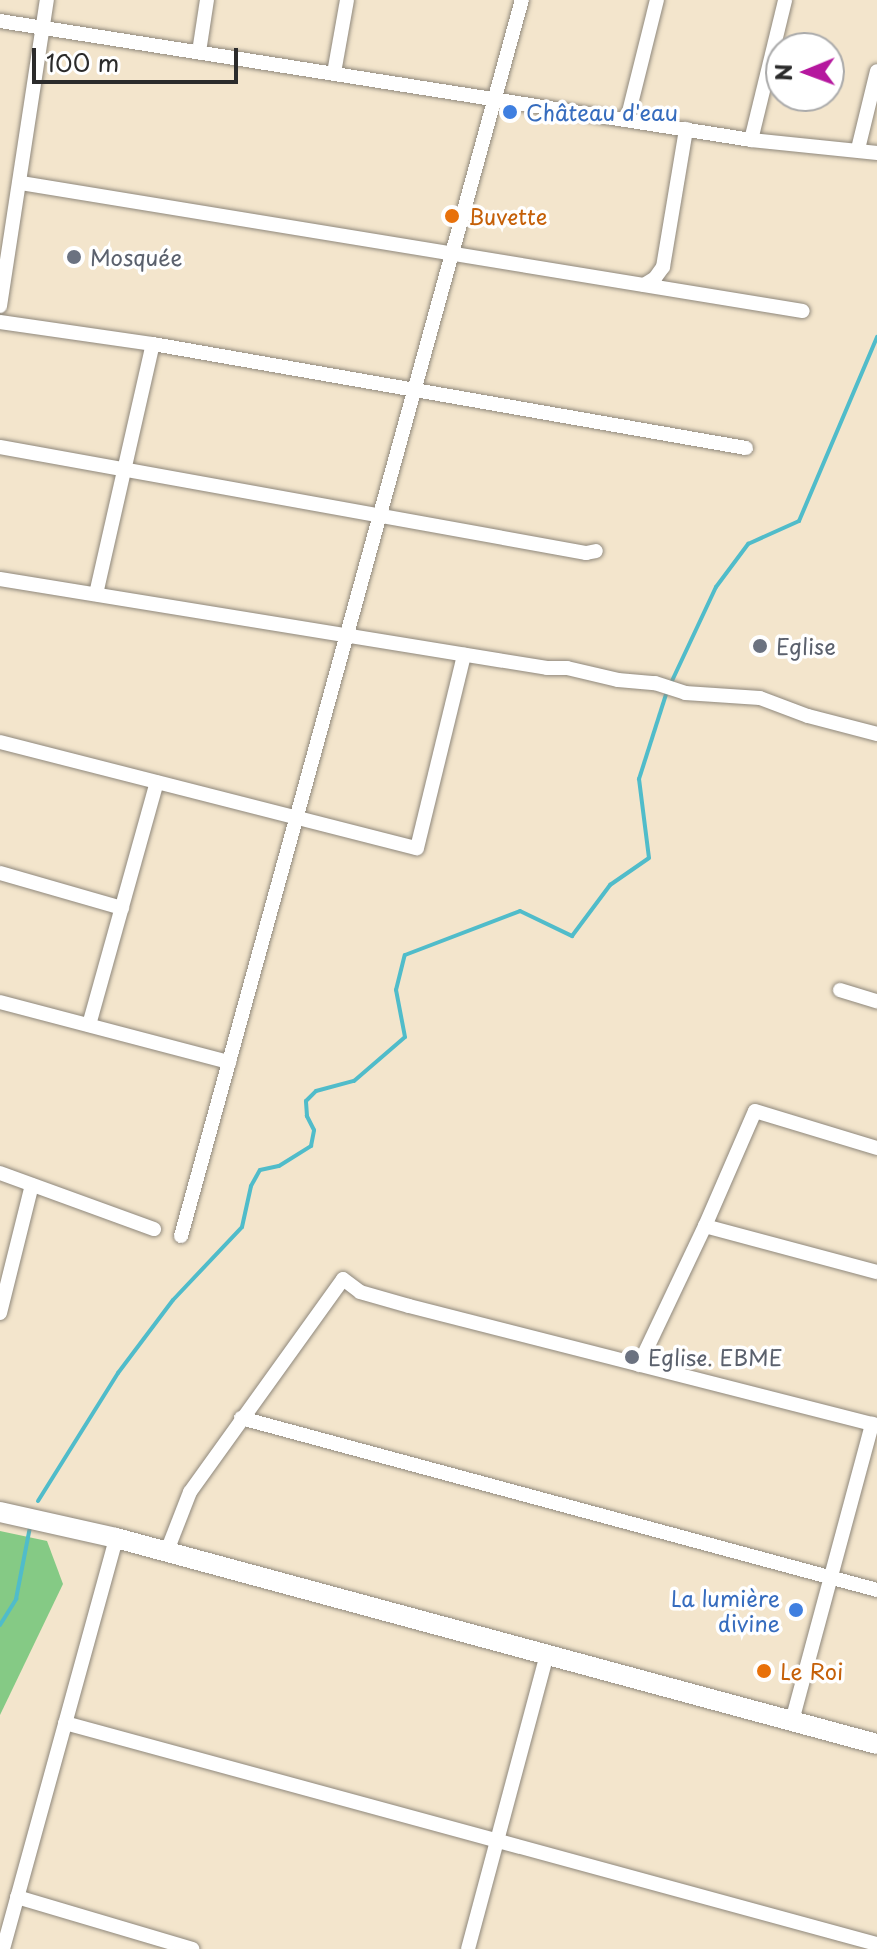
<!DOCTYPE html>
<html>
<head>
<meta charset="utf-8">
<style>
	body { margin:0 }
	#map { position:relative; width:877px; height:1949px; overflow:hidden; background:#f3e5cc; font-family:"Playpen Sans",sans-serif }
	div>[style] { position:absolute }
	.green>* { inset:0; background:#85ca85 }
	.stream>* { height:4px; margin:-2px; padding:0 2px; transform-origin:2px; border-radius:2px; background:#50bcca }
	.roads { filter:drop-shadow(0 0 2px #8f887c) drop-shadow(0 0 2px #8f887c) }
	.street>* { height:14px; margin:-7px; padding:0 7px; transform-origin:7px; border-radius:7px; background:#fff }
	.secondary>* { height:20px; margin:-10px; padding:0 10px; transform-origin:10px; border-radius:10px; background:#fff }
	.dots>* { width:22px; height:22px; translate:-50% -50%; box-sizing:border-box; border:4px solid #fff; border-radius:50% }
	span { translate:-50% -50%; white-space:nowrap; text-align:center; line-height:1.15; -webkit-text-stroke:7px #fff; paint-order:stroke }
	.shop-label { font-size:22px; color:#366cbe }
	.left { translate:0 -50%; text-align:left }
	.right { translate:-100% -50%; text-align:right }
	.food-label { font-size:22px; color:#c56008 }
	.worship-label { font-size:22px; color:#5b616d }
	.north { position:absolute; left:765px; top:32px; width:80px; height:80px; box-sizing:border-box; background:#fff; border:2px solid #aaa; border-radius:50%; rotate:269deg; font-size:22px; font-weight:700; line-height:32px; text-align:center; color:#2b2b2b }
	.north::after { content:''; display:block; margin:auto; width:28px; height:36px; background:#b5179e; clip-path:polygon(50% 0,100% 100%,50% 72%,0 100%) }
	.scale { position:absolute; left:32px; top:48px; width:206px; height:36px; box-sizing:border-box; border:4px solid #2b2b2b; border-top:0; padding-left:10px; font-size:24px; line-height:28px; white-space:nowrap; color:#2b2b2b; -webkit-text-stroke:6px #fff; paint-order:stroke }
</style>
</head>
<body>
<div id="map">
	<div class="green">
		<i style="clip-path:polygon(0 1531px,47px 1541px,63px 1584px,0 1715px)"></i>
	</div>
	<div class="stream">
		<i style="left:671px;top:683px;width:106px;rotate:-64.9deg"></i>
		<i style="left:716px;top:587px;width:54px;rotate:-53.3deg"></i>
		<i style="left:748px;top:544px;width:56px;rotate:-24.3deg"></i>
		<i style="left:799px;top:521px;width:200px;rotate:-67deg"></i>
		<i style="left:38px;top:1501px;width:151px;rotate:-58deg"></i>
		<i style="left:118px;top:1373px;width:91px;rotate:-53deg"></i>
		<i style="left:173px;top:1300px;width:100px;rotate:-46.6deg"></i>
		<i style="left:242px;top:1227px;width:42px;rotate:-77.6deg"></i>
		<i style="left:251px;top:1186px;width:18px;rotate:-61deg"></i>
		<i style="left:260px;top:1170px;width:19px;rotate:-12deg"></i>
		<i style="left:279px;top:1166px;width:38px;rotate:-32deg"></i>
		<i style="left:311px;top:1146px;width:16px;rotate:-79deg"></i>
		<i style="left:314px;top:1130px;width:16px;rotate:-117deg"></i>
		<i style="left:307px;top:1116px;width:15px;rotate:-94deg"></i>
		<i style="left:306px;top:1101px;width:14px;rotate:-45deg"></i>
		<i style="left:316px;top:1091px;width:39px;rotate:-15deg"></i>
		<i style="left:354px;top:1081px;width:67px;rotate:-40.8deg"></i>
		<i style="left:405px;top:1037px;width:48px;rotate:-100.8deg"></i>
		<i style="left:396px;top:990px;width:36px;rotate:-76deg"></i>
		<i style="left:405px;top:955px;width:123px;rotate:-20.9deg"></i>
		<i style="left:520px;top:911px;width:58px;rotate:25.7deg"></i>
		<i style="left:572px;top:936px;width:64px;rotate:-53.3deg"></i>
		<i style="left:610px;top:885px;width:47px;rotate:-34.7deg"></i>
		<i style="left:649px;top:858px;width:80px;rotate:-97.2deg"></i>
		<i style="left:639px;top:779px;width:92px;rotate:-72.3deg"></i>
		<i style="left:0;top:1625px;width:31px;rotate:-58deg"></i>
		<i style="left:16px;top:1599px;width:73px;rotate:-79deg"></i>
	</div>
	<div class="roads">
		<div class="street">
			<i style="left:0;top:21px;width:760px;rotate:9deg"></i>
			<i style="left:751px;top:140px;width:127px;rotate:5.9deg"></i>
			<i style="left:199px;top:52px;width:53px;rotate:-81.3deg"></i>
			<i style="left:334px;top:73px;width:74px;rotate:-79.9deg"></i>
			<i style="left:627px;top:120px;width:124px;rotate:-76deg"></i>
			<i style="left:751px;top:140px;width:144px;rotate:-76.3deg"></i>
			<i style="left:858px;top:149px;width:80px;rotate:-76.3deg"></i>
			<i style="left:21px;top:183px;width:792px;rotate:9.3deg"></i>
			<i style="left:644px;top:285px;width:13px;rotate:-32deg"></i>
			<i style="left:655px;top:278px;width:14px;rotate:-54deg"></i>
			<i style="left:663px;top:267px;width:140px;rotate:-80.5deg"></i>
			<i style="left:0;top:306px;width:310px;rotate:-81.3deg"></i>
			<i style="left:0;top:322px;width:155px;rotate:8.2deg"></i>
			<i style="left:153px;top:344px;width:602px;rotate:9.95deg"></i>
			<i style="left:0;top:447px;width:596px;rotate:10.25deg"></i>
			<i style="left:586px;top:553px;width:10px;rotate:-11deg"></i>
			<i style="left:0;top:579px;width:554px;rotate:9.24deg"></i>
			<i style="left:547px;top:668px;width:20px"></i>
			<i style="left:567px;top:668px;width:52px;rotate:13.2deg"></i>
			<i style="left:618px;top:680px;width:37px;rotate:5deg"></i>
			<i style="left:655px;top:683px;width:32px;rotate:18deg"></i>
			<i style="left:685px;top:693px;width:75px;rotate:3.8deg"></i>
			<i style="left:760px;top:698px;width:51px;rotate:20.6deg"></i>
			<i style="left:808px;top:716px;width:71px;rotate:14.6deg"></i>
			<i style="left:96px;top:594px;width:256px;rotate:-77.2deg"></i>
			<i style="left:0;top:742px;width:430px;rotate:14.3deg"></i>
			<i style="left:417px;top:848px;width:199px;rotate:-76.3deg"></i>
			<i style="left:0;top:873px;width:127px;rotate:16deg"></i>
			<i style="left:840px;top:990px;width:39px;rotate:17deg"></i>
			<i style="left:0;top:1002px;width:237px;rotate:14.7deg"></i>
			<i style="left:89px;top:1025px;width:252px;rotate:-74.4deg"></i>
			<i style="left:0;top:1173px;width:164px;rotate:20deg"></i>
			<i style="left:705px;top:1226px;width:178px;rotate:15deg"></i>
			<i style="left:181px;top:1236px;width:1282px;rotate:-74.58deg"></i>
			<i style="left:0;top:1313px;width:132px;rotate:-76deg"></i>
			<i style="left:639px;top:1365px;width:154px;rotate:-64.6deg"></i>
			<i style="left:705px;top:1226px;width:125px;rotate:-66.5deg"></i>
			<i style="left:755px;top:1111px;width:127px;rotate:16.9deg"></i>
			<i style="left:241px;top:1418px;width:659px;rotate:15.13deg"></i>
			<i style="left:167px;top:1551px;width:63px;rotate:-68.7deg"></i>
			<i style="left:190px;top:1492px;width:262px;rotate:-54.3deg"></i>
			<i style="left:343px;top:1279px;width:21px;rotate:37deg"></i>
			<i style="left:360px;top:1292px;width:51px;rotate:15.9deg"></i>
			<i style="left:409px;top:1306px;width:483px;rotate:14.3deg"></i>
			<i style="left:792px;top:1721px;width:308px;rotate:-74.9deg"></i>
			<i style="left:65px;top:1723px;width:842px;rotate:15.23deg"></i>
			<i style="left:17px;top:1897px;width:183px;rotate:16.5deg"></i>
			<i style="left:3px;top:1949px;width:426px;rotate:-74.6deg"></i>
			<i style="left:468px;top:1949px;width:305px;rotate:-75deg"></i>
		</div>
		<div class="secondary">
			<i style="left:0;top:1512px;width:119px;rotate:12.6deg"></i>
			<i style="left:116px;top:1538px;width:788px;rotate:15.15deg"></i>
		</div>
	</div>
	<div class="dots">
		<i style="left:510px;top:112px;background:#3f7fe0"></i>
		<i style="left:452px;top:216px;background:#e8710a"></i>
		<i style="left:74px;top:257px;background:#6b7280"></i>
		<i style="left:760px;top:646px;background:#6b7280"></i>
		<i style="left:632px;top:1357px;background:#6b7280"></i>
		<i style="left:796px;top:1610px;background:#3f7fe0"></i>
		<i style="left:764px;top:1671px;background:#e8710a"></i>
	</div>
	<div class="shop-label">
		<span class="left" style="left:526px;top:112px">Château d'eau</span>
		<span class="right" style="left:780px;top:1610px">La lumière<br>divine</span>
	</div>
	<div class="food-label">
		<span class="left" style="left:468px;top:216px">Buvette</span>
		<span class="left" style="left:780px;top:1671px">Le Roi</span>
	</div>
	<div class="worship-label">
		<span class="left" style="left:90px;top:257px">Mosquée</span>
		<span class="left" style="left:776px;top:646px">Eglise</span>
		<span class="left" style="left:648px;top:1357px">Eglise. EBME</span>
	</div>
	<div class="north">N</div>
	<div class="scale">100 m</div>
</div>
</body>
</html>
